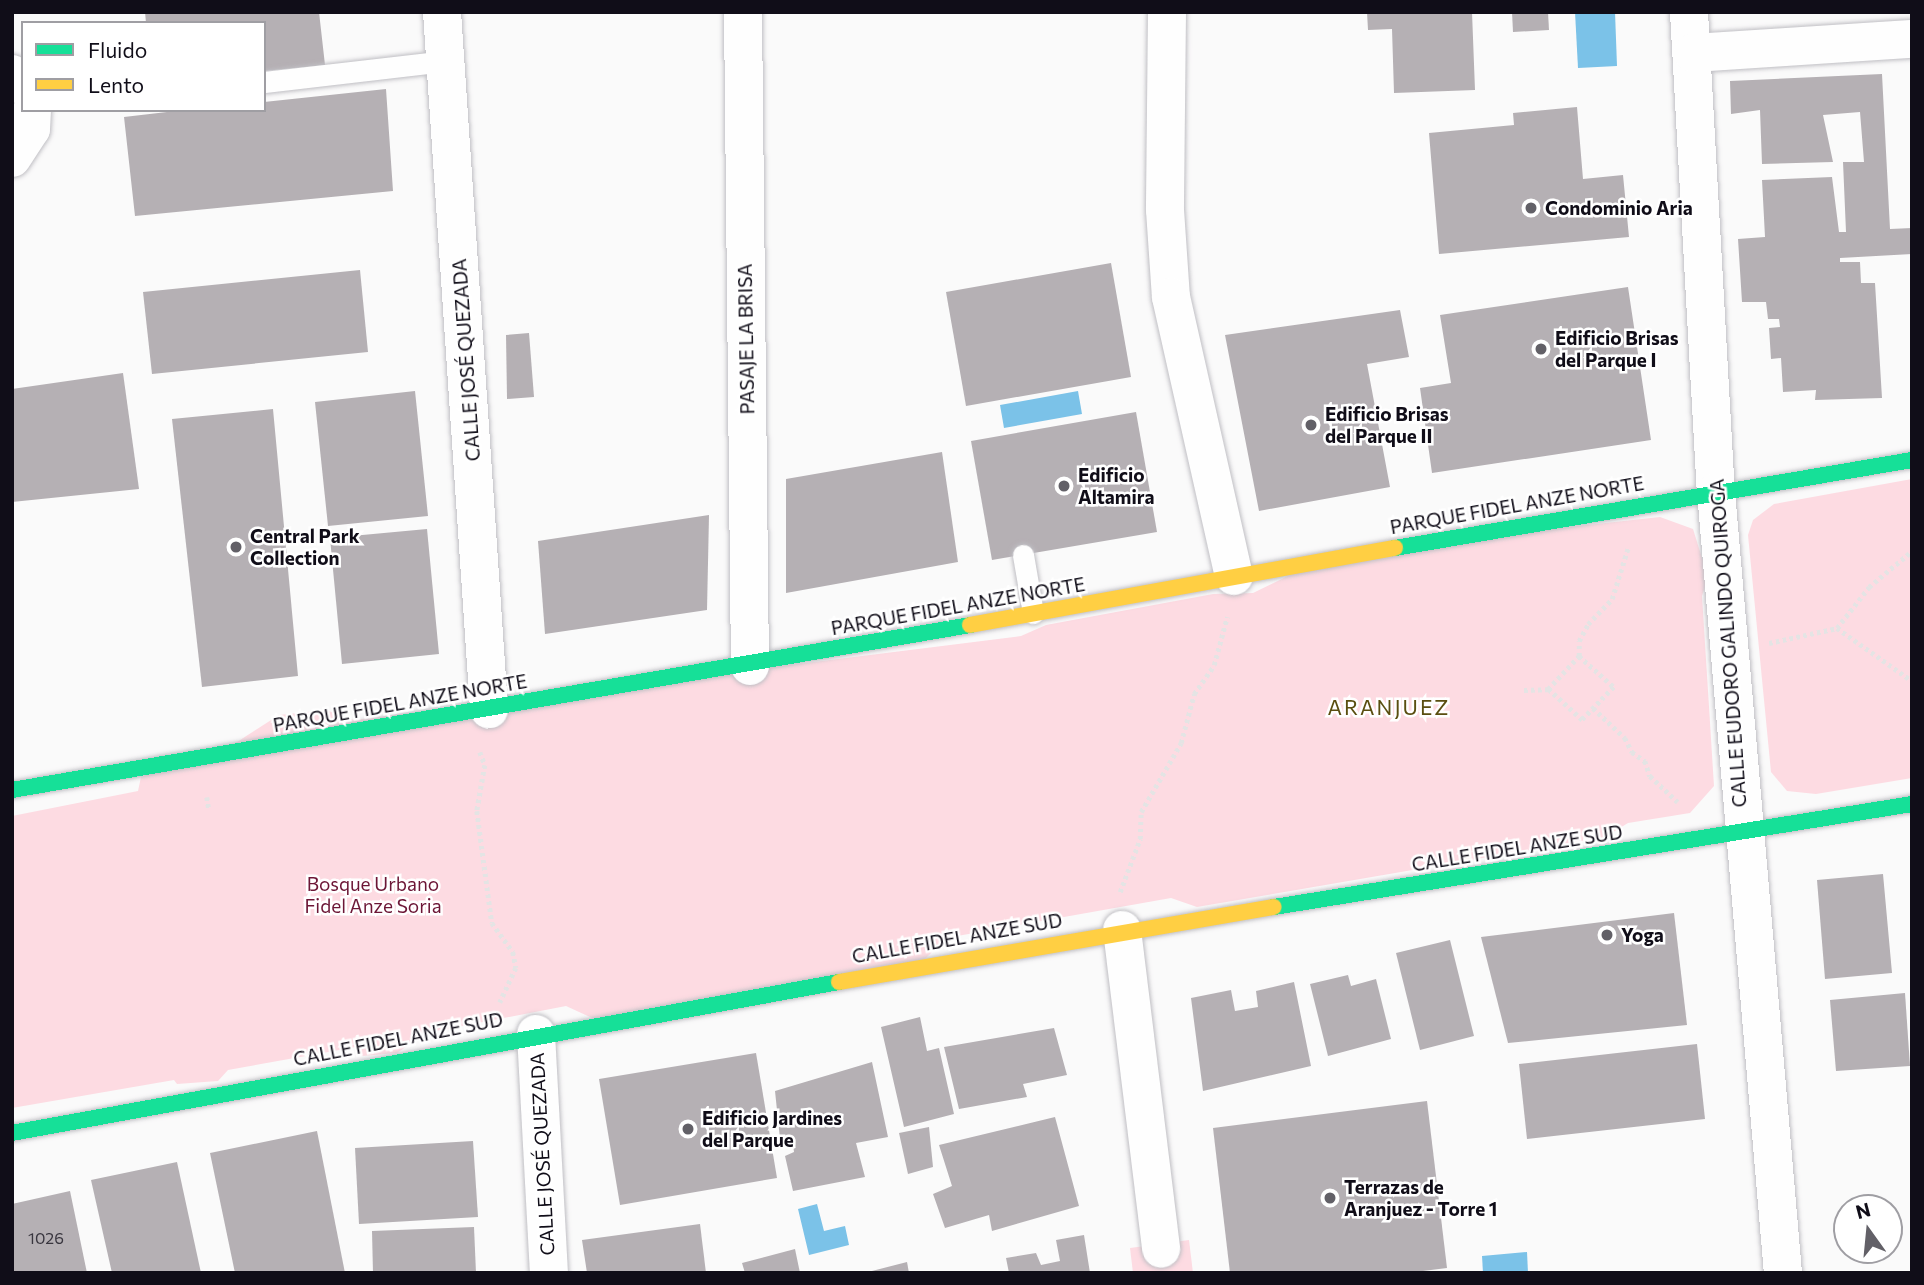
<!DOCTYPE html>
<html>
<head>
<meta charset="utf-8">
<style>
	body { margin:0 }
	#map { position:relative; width:1924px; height:1285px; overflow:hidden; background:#fafafa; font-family:Commissioner,sans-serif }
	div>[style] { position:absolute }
	.green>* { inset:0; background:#fddbe2 }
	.water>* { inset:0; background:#7bc2e8 }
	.building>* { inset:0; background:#b5b0b4 }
	.path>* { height:4.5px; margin-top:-2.25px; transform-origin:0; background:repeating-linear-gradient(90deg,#e4e4e4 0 3.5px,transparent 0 7px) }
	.roads { filter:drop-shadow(0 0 2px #c0bfc4) drop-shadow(0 0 2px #c0bfc4) }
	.lane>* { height:21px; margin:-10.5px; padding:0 10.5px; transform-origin:10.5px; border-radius:10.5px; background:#fefefe }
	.street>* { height:38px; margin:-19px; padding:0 19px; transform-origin:19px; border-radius:19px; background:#fefefe }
	.fast>* { height:16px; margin:-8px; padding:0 8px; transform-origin:8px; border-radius:8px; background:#16e098 }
	.slow>* { height:16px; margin:-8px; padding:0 8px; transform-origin:8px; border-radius:8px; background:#ffcf43 }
	.dots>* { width:19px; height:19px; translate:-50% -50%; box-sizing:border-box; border:4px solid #fff; border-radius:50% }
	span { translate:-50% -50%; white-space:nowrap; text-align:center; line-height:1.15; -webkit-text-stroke:5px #fff; paint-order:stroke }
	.number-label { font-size:16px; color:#39363f }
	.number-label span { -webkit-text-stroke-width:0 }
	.poi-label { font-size:19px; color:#100d18; font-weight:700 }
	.left { translate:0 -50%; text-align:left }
	.street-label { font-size:19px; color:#100d18 }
	.park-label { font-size:19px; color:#6c1636 }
	.neighbourhood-label { font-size:21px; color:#5a4e10; letter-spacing:2px }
	.frame { position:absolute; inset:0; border:14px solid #100d18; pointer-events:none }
	.legend { position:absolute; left:21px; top:21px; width:245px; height:91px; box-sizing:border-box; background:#fff; border:2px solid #9f9ea3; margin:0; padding:9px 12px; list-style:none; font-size:21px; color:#100d18 }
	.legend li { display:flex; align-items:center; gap:14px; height:35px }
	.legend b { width:35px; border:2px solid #9f9ea3 }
	.north { position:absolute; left:1833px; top:1194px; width:70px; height:70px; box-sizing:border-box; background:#fff; border:2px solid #9f9ea3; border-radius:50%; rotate:345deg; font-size:19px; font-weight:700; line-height:28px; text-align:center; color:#100d18 }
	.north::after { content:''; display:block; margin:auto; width:24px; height:32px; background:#626067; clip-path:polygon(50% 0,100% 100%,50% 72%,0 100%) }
</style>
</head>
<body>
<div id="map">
	<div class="green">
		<i style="clip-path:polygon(1912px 479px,1912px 778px,1816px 794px,1787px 791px,1771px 772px,1748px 535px,1753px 520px,1774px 504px)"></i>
		<i style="clip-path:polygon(1660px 517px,1693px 529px,1708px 577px,1702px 596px,1714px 786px,1690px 813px,1628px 823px,1605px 837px,1197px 907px,1171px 898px,946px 938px,925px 959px,614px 1028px,566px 1006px,426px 1033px,397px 1053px,362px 1056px,356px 1047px,228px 1070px,218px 1081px,177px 1084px,174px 1080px,12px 1108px,12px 816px,138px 791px,141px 777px,237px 742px,279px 715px,326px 710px,354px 720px,1021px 636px,1046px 625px,1213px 594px,1253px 593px,1335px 553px)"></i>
		<i style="clip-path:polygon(1189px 1240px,1193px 1273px,1133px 1273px,1130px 1248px)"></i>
	</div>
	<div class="water">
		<i style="clip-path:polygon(1575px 12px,1615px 12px,1617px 66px,1578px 68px)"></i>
		<i style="clip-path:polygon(1078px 391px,1082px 414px,1004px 428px,1000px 405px)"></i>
		<i style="clip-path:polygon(817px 1204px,824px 1231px,845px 1226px,849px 1245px,809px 1255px,798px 1209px)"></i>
		<i style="clip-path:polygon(1527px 1252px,1528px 1273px,1483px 1273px,1482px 1256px)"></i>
	</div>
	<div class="building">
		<i style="clip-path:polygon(145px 12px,319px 12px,325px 65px,264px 71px,264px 23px,146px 23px)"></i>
		<i style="clip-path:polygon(1367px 12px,1472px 12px,1475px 90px,1394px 93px,1392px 29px,1368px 30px)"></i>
		<i style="clip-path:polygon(1512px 12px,1548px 12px,1549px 30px,1513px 32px)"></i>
		<i style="clip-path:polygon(1882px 74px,1890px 229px,1912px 228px,1912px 254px,1840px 258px,1840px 262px,1860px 262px,1861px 283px,1875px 283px,1882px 398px,1815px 400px,1816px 390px,1783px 392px,1781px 358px,1771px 359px,1769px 328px,1780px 327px,1779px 319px,1768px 319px,1766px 302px,1742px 302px,1738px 239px,1765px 237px,1762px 180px,1832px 177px,1839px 232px,1846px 232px,1843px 162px,1864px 162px,1860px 112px,1823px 115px,1833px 162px,1762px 164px,1760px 110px,1731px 114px,1730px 81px)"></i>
		<i style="clip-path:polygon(386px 89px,393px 191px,135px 216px,124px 117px,184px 110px,264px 110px,264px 102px)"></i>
		<i style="clip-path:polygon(1577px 107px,1583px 179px,1623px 175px,1629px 237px,1439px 254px,1429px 133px,1514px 125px,1513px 113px)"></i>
		<i style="clip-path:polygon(1111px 263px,1131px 377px,966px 406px,946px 292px)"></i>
		<i style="clip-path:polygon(360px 270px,368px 352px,152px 374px,143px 292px)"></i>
		<i style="clip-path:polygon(1628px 287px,1651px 440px,1432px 473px,1420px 388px,1451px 383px,1440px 315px)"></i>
		<i style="clip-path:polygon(1400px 310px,1409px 357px,1367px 364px,1390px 487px,1259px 511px,1225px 335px)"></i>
		<i style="clip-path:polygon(529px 333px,534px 397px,507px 399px,506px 335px)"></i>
		<i style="clip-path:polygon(123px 373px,139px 489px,12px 502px,12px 389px)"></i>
		<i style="clip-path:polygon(415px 391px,428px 516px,328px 526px,315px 402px)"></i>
		<i style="clip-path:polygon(273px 409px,298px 676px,202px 687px,172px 419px)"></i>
		<i style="clip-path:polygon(1136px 412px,1157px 532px,992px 560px,971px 441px)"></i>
		<i style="clip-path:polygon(942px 452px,958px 562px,786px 593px,786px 479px)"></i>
		<i style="clip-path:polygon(709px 515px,707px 610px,545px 634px,538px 541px)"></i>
		<i style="clip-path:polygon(427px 529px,439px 654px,342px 664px,330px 538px)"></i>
		<i style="clip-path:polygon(1883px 874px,1892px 973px,1825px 979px,1817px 880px)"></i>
		<i style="clip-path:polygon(1674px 913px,1687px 1025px,1508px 1043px,1481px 937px)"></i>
		<i style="clip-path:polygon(1450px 940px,1474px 1036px,1420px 1050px,1396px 953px)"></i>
		<i style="clip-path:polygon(1348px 975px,1351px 986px,1376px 979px,1391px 1039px,1328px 1056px,1310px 984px)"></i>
		<i style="clip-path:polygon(1294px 982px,1311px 1066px,1203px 1091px,1191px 998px,1231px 990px,1235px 1011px,1258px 1007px,1256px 991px)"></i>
		<i style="clip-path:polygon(1905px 993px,1910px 1066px,1836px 1071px,1830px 1000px)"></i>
		<i style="clip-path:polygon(920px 1017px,927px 1051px,939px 1048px,954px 1114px,904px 1127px,881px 1027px)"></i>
		<i style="clip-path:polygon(1054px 1028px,1067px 1075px,1023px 1084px,1027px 1097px,959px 1109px,944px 1047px)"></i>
		<i style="clip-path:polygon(1697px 1044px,1705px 1119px,1527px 1139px,1519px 1064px)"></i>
		<i style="clip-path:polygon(756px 1053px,777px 1178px,620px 1205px,599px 1079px)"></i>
		<i style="clip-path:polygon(872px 1062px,888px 1137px,856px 1143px,865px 1177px,793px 1191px,785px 1156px,794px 1152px,792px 1137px,780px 1139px,775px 1091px)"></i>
		<i style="clip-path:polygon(1427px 1101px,1447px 1268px,1407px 1273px,1230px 1273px,1213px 1128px)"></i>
		<i style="clip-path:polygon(1055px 1117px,1079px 1206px,992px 1231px,989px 1215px,945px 1228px,933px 1194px,952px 1186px,939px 1145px)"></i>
		<i style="clip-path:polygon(929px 1127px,933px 1167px,908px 1174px,899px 1133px)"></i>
		<i style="clip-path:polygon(317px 1131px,345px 1273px,235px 1273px,210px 1153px)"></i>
		<i style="clip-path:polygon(473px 1141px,478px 1217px,359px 1224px,355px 1148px)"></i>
		<i style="clip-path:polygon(177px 1162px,201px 1273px,112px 1273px,91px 1180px)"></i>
		<i style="clip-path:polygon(70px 1191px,87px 1273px,12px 1273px,12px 1204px)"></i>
		<i style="clip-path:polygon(700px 1224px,706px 1273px,587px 1273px,582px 1240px)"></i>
		<i style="clip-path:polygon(474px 1227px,476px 1273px,373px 1273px,372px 1231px)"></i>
		<i style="clip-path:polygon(1084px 1235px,1090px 1273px,1009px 1273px,1006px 1258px,1036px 1253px,1041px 1265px,1060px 1261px,1056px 1240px)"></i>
		<i style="clip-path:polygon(795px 1249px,800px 1273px,745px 1273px,742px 1263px)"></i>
		<i style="clip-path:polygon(907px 1262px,909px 1273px,868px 1273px,868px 1272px)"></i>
	</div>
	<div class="path">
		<i style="left:1837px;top:628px;width:92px;rotate:35.2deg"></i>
		<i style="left:1769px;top:643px;width:70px;rotate:-12.4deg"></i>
		<i style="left:1837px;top:628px;width:52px;rotate:-52deg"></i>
		<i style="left:1869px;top:587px;width:56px;rotate:-39.9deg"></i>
		<i style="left:1579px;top:656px;width:15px;rotate:-90deg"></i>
		<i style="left:1579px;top:641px;width:19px;rotate:-62deg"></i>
		<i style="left:1588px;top:624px;width:35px;rotate:-46deg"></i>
		<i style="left:1612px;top:599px;width:53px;rotate:-72.6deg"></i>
		<i style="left:1524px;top:690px;width:24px;rotate:-2deg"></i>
		<i style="left:1548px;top:689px;width:45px;rotate:-46.8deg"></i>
		<i style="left:1579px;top:656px;width:47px;rotate:41.5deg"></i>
		<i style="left:1614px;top:687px;width:46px;rotate:134.1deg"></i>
		<i style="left:1582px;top:720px;width:46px;rotate:-137.6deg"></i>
		<i style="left:1593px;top:708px;width:44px;rotate:43.2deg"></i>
		<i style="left:1625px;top:738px;width:16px;rotate:63deg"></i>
		<i style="left:1632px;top:752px;width:16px;rotate:35deg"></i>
		<i style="left:1645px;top:761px;width:16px;rotate:72deg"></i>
		<i style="left:1650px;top:776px;width:38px;rotate:43deg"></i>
		<i style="left:480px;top:752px;width:14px;rotate:69deg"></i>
		<i style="left:485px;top:765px;width:47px;rotate:99.9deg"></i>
		<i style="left:477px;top:811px;width:113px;rotate:82.4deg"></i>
		<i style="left:492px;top:923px;width:36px;rotate:54deg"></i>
		<i style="left:513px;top:952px;width:16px;rotate:79deg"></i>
		<i style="left:516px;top:968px;width:38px;rotate:115deg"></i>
		<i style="left:207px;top:797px;width:13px;rotate:81deg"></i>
		<i style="left:1120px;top:892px;width:57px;rotate:-69.3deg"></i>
		<i style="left:1140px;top:839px;width:27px;rotate:-88deg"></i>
		<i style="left:1141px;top:812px;width:80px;rotate:-59.9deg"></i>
		<i style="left:1181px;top:743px;width:51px;rotate:-75.1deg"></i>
		<i style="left:1194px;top:694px;width:35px;rotate:-55deg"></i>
		<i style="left:1214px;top:665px;width:50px;rotate:-74.8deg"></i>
	</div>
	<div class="roads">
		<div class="lane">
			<i style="left:264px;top:82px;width:182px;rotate:-6.6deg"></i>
			<i style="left:1023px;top:555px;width:59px;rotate:80.2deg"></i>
		</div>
		<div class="street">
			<i style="left:442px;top:12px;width:699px;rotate:86.14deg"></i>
			<i style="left:743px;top:12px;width:654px;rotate:89.39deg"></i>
			<i style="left:1167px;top:12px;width:198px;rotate:90.6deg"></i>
			<i style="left:1165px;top:210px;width:87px;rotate:86.1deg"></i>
			<i style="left:1171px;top:297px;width:286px;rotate:77.3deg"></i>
			<i style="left:1689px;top:12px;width:481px;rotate:86.8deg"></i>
			<i style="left:1716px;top:492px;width:784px;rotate:85.1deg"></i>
			<i style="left:1693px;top:53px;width:219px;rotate:-3.7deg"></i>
			<i style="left:12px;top:74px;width:16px;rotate:47deg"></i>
			<i style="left:12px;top:158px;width:35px;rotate:-57deg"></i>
			<i style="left:31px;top:129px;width:19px;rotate:-87deg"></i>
			<i style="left:1122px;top:930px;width:321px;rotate:83deg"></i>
			<i style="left:536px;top:1034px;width:239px;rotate:86.9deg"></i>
		</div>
		<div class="fast">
			<i style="left:1395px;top:548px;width:524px;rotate:-9.66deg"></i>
			<i style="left:12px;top:790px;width:972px;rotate:-9.77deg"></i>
			<i style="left:1274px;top:907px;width:646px;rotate:-9.17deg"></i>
			<i style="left:12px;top:1133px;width:841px;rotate:-10.35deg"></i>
		</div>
		<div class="slow">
			<i style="left:970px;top:625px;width:432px;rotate:-10.3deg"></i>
			<i style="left:839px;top:982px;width:441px;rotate:-9.8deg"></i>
		</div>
	</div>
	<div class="dots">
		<i style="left:1531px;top:208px;background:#626067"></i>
		<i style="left:1541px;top:349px;background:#626067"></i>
		<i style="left:1311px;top:425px;background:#626067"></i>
		<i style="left:1064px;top:486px;background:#626067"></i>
		<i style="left:236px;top:547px;background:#626067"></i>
		<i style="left:1607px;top:935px;background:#626067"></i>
		<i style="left:688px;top:1129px;background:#626067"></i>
		<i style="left:1330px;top:1198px;background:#626067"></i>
	</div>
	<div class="number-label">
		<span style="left:46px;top:1238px">1026</span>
	</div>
	<div class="poi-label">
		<span class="left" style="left:1545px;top:208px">Condominio Aria</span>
		<span class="left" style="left:1555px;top:349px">Edificio Brisas<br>del Parque I</span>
		<span class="left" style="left:1325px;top:425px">Edificio Brisas<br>del Parque II</span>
		<span class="left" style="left:1078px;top:486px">Edificio<br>Altamira</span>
		<span class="left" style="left:250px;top:547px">Central Park<br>Collection</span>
		<span class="left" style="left:1621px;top:935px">Yoga</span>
		<span class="left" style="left:702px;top:1129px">Edificio Jardines<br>del Parque</span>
		<span class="left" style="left:1344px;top:1198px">Terrazas de<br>Aranjuez - Torre 1</span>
	</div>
	<div class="street-label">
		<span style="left:746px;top:339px;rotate:-91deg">PASAJE LA BRISA</span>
		<span style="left:466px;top:360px;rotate:-94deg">CALLE JOSÉ QUEZADA</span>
		<span style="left:1517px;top:505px;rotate:-10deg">PARQUE FIDEL ANZE NORTE</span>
		<span style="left:958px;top:606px;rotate:-10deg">PARQUE FIDEL ANZE NORTE</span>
		<span style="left:1728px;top:643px;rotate:-94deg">CALLE EUDORO GALINDO QUIROGA</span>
		<span style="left:400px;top:703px;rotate:-10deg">PARQUE FIDEL ANZE NORTE</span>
		<span style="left:1517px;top:848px;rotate:-9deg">CALLE FIDEL ANZE SUD</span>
		<span style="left:957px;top:938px;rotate:-10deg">CALLE FIDEL ANZE SUD</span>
		<span style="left:398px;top:1039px;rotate:-11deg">CALLE FIDEL ANZE SUD</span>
		<span style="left:542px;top:1154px;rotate:-93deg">CALLE JOSÉ QUEZADA</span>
	</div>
	<div class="park-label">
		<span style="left:373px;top:895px">Bosque Urbano<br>Fidel Anze Soria</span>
	</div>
	<div class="neighbourhood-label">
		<span style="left:1389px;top:707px">ARANJUEZ</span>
	</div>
	<div class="frame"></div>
	<ul class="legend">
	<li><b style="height:9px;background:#16e098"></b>Fluido</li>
	<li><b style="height:9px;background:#ffcf43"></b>Lento</li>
	</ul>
	<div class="north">N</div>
</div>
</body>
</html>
